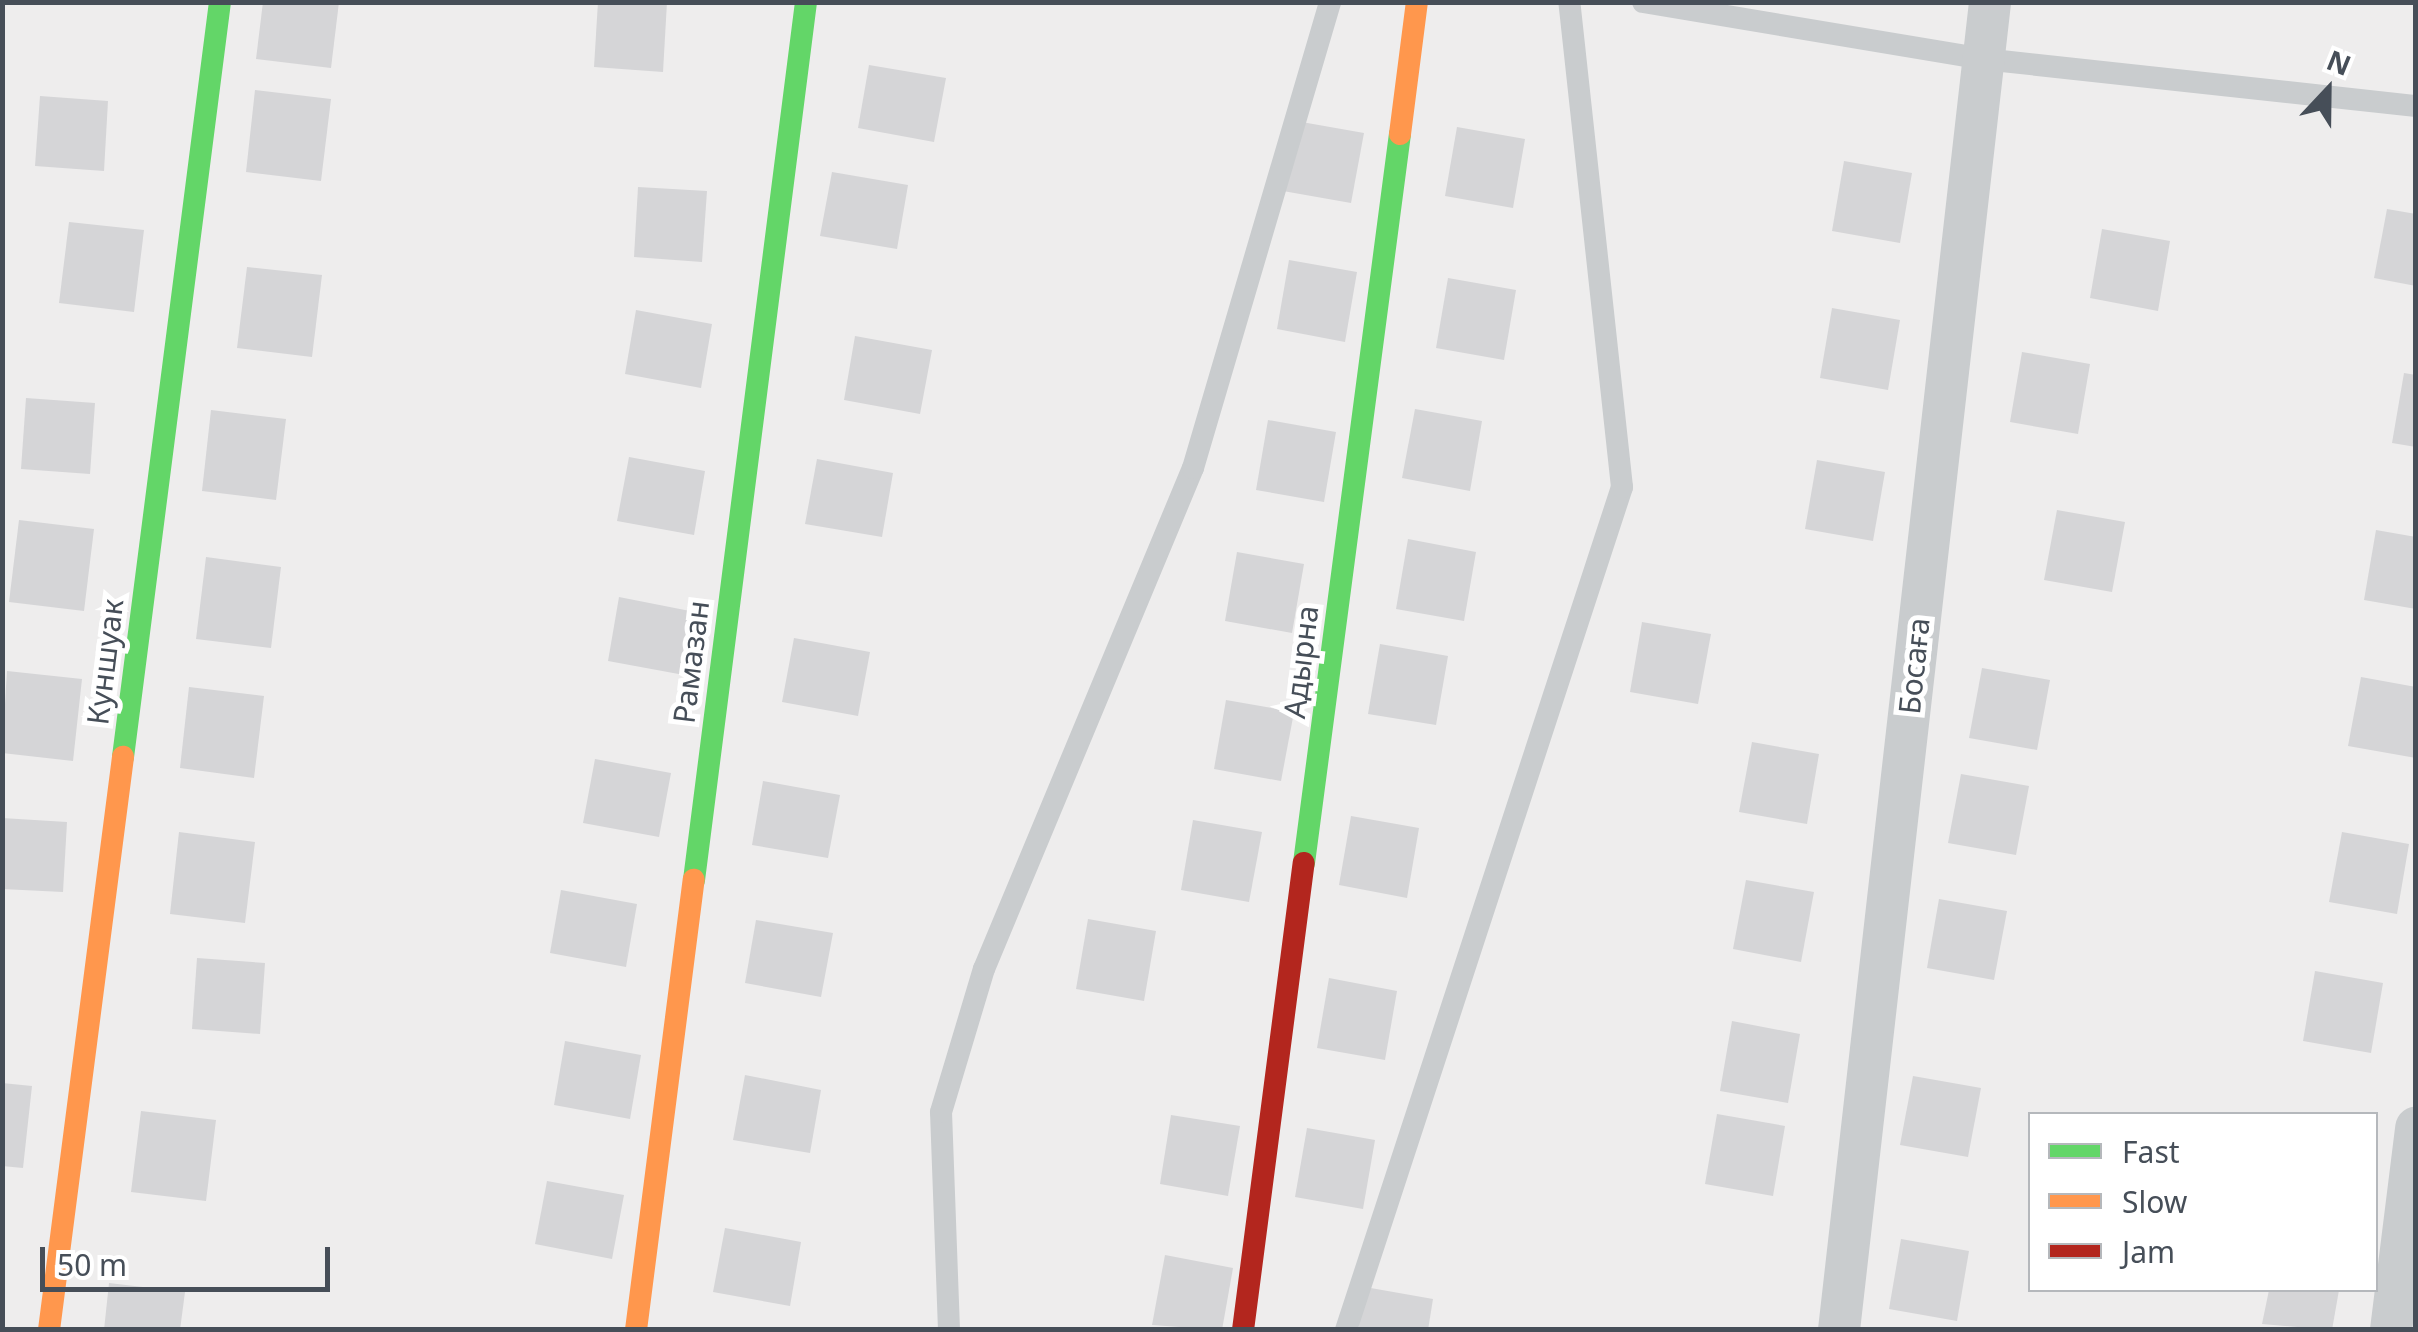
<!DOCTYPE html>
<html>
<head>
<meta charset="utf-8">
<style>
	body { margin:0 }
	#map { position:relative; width:2418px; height:1332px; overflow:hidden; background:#eeeded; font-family:"Noto Sans",sans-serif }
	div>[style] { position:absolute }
	.building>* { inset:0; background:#d5d5d7 }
	.lane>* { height:22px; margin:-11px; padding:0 11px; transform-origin:11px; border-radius:11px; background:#c9ccce }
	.street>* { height:42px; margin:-21px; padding:0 21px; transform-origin:21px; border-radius:21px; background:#c9ccce }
	.fast>* { height:22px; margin:-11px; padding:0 11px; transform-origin:11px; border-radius:11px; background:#63d668 }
	.slow>* { height:22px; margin:-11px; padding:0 11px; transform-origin:11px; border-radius:11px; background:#ff974d }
	.jam>* { height:22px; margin:-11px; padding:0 11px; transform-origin:11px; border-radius:11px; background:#b3261e }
	span { translate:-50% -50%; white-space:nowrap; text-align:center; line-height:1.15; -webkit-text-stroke:10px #fff; paint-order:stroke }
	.street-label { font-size:30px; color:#464e58 }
	.frame { position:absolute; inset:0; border:5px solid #464e58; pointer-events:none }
	.legend { position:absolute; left:2028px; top:1112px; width:350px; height:180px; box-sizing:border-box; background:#fff; border:2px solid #b5b8bc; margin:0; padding:12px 18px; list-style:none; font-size:30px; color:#464e58 }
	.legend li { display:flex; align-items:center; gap:20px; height:50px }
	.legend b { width:50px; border:2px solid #b5b8bc }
	.north { position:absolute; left:2278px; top:40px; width:100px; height:100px; -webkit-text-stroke:8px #fff; paint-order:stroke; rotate:22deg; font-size:28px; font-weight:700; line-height:40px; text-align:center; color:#464e58 }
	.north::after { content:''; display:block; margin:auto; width:35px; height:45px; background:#464e58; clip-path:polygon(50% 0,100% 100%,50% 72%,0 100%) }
	.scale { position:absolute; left:40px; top:1247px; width:290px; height:45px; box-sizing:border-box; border:5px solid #464e58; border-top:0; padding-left:12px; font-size:30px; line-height:35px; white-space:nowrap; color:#464e58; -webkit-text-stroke:8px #fff; paint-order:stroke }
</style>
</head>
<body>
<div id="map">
	<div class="building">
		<i style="clip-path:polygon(263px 2px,339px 2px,331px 68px,256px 59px)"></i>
		<i style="clip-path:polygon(598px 2px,667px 2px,663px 72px,594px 67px)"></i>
		<i style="clip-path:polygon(869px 65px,946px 78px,934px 142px,858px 128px)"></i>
		<i style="clip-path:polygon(255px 90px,331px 99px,321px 181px,246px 172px)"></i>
		<i style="clip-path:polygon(40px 96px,108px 101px,104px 171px,35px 166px)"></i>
		<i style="clip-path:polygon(1296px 121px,1364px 133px,1351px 203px,1283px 191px)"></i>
		<i style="clip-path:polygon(1457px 127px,1525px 139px,1513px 208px,1445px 196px)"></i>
		<i style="clip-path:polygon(1844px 161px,1912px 173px,1900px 243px,1832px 231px)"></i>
		<i style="clip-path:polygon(832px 172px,908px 185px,897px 249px,820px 236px)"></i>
		<i style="clip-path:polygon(638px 187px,707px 191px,702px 262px,634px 257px)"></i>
		<i style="clip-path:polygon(2387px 209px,2416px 214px,2416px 286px,2374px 278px)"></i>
		<i style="clip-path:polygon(69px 222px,144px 230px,134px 312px,59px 303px)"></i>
		<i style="clip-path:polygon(2102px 229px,2170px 241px,2158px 311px,2090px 298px)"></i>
		<i style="clip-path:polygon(1289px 260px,1357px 272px,1345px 342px,1277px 329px)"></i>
		<i style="clip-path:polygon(247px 267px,322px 275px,312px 357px,237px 348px)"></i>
		<i style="clip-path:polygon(1448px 278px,1516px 290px,1504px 360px,1436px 348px)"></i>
		<i style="clip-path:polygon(1832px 308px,1900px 320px,1888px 390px,1820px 378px)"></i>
		<i style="clip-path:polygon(636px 310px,712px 324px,701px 388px,625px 374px)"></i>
		<i style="clip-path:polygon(855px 336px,932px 350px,920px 414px,844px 400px)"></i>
		<i style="clip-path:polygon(2022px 352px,2090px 364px,2078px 434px,2010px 422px)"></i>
		<i style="clip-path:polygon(2404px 373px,2416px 375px,2416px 447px,2392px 443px)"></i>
		<i style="clip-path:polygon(26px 398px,95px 403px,90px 474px,21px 469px)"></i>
		<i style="clip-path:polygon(1415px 409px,1482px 421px,1470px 491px,1402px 478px)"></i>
		<i style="clip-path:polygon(211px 410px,286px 419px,276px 500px,202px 491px)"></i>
		<i style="clip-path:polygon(1268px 420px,1336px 432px,1324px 502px,1256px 490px)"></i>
		<i style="clip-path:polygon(629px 457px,705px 471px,694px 535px,617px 521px)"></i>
		<i style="clip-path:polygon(817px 459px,893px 473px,882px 537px,805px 524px)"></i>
		<i style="clip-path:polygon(1817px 460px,1885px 472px,1873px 541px,1805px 529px)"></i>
		<i style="clip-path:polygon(2057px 510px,2125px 522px,2112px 592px,2044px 580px)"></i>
		<i style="clip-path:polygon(19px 520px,94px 529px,84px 611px,9px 602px)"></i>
		<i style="clip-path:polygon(2376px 530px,2416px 537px,2416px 609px,2364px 600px)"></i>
		<i style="clip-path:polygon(1408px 539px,1476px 552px,1464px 621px,1396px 609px)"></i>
		<i style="clip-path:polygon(1237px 552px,1304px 564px,1292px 633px,1225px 621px)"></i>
		<i style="clip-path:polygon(206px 557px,281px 567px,271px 648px,196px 639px)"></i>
		<i style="clip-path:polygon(619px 597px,695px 612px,684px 675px,608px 661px)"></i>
		<i style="clip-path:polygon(1642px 622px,1711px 634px,1698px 704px,1630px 692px)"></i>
		<i style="clip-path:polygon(794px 638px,870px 652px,858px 716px,782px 702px)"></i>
		<i style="clip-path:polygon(1380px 644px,1448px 656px,1436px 725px,1368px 714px)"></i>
		<i style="clip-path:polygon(1982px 668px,2050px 680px,2037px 750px,1969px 738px)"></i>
		<i style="clip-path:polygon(7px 671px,82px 679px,73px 761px,2px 753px)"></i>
		<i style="clip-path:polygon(2361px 677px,2416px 687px,2416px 758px,2348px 746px)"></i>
		<i style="clip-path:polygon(189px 687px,264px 696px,254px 778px,180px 768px)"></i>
		<i style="clip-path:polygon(1226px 700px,1294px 712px,1281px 781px,1214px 769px)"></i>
		<i style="clip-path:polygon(1752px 742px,1819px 754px,1807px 824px,1739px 812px)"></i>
		<i style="clip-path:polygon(595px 759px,671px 773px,659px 837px,583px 823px)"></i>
		<i style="clip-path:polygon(1961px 774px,2029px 786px,2016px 855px,1948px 843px)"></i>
		<i style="clip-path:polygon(763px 781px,840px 795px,828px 858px,752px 845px)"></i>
		<i style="clip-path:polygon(1351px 816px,1419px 828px,1407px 898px,1339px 885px)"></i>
		<i style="clip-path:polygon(2px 818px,67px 822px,63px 892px,2px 889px)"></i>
		<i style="clip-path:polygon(1193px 820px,1262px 832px,1249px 902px,1181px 890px)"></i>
		<i style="clip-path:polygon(179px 832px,255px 842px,245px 923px,170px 914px)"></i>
		<i style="clip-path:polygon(2342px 832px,2409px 844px,2397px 914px,2329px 902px)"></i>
		<i style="clip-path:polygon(1746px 880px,1814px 892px,1801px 962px,1733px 949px)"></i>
		<i style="clip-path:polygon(561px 890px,637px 904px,626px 967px,550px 953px)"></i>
		<i style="clip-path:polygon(1939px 899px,2007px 911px,1994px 980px,1927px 968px)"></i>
		<i style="clip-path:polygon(1088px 919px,1156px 931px,1144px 1001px,1076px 989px)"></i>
		<i style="clip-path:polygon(756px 920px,833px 933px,821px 997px,745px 983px)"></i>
		<i style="clip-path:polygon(197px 958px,265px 963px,260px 1034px,192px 1029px)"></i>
		<i style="clip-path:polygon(2315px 971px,2383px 983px,2371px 1053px,2303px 1041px)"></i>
		<i style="clip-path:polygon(1329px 978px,1397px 991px,1385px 1060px,1317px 1048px)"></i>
		<i style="clip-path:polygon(1732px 1021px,1800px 1034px,1788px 1103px,1720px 1091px)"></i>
		<i style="clip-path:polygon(565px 1041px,641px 1055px,630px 1119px,554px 1105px)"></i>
		<i style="clip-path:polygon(745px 1075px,821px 1090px,810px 1153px,733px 1140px)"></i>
		<i style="clip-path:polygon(1913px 1076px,1981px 1088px,1968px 1157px,1900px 1145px)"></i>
		<i style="clip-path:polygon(2px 1083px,32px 1086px,23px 1168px,2px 1166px)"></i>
		<i style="clip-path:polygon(141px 1111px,216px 1120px,206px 1201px,131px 1192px)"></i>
		<i style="clip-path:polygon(1717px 1114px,1785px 1126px,1773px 1196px,1705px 1184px)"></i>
		<i style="clip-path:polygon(1171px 1115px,1240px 1126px,1228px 1196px,1160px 1184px)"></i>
		<i style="clip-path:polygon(1307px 1128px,1375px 1140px,1363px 1209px,1295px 1197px)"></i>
		<i style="clip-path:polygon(547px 1181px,624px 1195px,612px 1259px,535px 1244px)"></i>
		<i style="clip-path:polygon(725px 1228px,801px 1242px,790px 1306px,713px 1292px)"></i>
		<i style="clip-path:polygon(1901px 1239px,1969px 1251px,1957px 1321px,1889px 1309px)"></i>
		<i style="clip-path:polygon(1165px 1255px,1233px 1268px,1222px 1330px,1152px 1325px)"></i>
		<i style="clip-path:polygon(109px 1283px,185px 1292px,180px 1330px,104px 1330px)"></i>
		<i style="clip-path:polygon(1365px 1287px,1433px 1299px,1428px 1330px,1358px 1330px)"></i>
		<i style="clip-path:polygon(2269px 1290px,2339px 1290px,2332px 1330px,2262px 1324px)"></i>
	</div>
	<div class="lane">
		<i style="left:1643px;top:2px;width:345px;rotate:9.5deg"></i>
		<i style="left:1983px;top:59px;width:436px;rotate:6.2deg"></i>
		<i style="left:949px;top:1330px;width:218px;rotate:-92.1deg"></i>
		<i style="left:941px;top:1112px;width:149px;rotate:-73.3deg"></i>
		<i style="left:984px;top:969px;width:543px;rotate:-67.36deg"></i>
		<i style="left:1193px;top:468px;width:486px;rotate:-73.6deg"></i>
		<i style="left:1346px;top:1330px;width:887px;rotate:-71.87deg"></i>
		<i style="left:1622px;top:487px;width:488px;rotate:-96.2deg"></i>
	</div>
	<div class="street">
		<i style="left:1839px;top:1330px;width:1337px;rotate:-83.51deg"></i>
		<i style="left:2391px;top:1330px;width:204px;rotate:-82.9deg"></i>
	</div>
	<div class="fast">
		<i style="left:123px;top:757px;width:761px;rotate:-82.68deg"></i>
		<i style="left:1304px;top:863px;width:735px;rotate:-82.5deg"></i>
		<i style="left:694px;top:880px;width:885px;rotate:-82.73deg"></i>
	</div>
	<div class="slow">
		<i style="left:1400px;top:134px;width:133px;rotate:-82.7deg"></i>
		<i style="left:49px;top:1330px;width:578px;rotate:-82.64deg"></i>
		<i style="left:636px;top:1330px;width:454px;rotate:-82.7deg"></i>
	</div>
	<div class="jam">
		<i style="left:1243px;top:1330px;width:471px;rotate:-82.6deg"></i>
	</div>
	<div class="street-label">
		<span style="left:105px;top:662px;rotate:-83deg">Куншуак</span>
		<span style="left:691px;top:662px;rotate:-83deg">Рамазан</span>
		<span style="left:1301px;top:662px;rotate:-83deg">Адырна</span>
		<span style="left:1914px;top:666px;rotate:-84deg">Босаға</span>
	</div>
	<div class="frame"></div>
	<ul class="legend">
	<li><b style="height:12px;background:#63d668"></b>Fast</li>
	<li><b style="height:12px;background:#ff974d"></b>Slow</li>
	<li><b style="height:12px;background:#b3261e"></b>Jam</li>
	</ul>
	<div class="north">N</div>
	<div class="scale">50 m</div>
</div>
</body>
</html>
